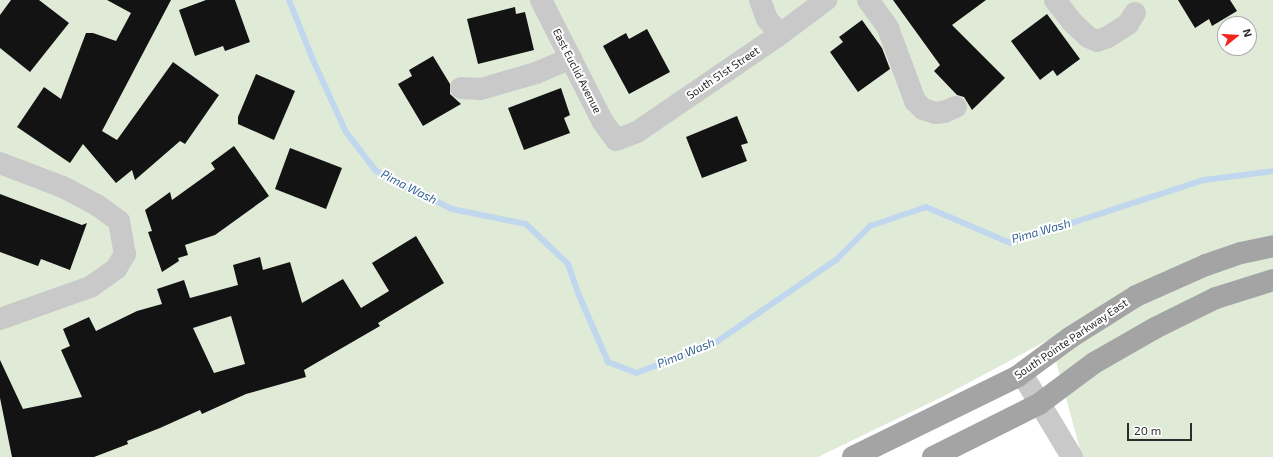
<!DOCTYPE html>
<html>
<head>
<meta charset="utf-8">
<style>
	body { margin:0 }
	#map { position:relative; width:1273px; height:457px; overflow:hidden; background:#fff; font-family:"Exo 2",sans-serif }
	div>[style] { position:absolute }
	.green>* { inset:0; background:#e0ebd7 }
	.stream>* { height:6px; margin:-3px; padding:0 3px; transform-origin:3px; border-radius:3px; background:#c1d7ed }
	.building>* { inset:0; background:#131313 }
	.minor>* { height:22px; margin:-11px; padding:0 11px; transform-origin:11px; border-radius:11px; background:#c9c9c9 }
	.major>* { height:22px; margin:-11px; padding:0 11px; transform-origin:11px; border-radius:11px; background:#a4a4a4 }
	span { translate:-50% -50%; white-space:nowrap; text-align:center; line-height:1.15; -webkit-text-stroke:4px #fff; paint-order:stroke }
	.street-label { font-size:11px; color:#2c2c2c }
	.water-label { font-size:12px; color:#346493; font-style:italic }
	.north { position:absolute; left:1217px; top:16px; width:40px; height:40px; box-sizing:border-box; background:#fff; border:1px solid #ababab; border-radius:50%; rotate:73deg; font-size:11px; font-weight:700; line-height:16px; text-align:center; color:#2c2c2c }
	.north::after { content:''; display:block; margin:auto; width:14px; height:18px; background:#f3241d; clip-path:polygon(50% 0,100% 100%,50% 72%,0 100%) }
	.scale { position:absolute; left:1127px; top:423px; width:65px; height:18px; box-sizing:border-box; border:2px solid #2c2c2c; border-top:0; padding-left:5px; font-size:12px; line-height:14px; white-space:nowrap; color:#2c2c2c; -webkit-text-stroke:3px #fff; paint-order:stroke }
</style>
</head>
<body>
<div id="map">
	<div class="green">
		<i style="clip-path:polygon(evenodd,0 0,1273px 0,1273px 457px,1082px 457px,1050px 339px,942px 397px,818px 457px,0 457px,0 0,1225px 24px,1249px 24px,1249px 48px,1225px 48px,1225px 24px)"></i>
	</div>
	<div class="stream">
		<i style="left:289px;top:0;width:65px;rotate:68.2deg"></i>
		<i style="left:313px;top:60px;width:79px;rotate:65.4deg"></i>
		<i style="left:346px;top:132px;width:49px;rotate:52.4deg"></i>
		<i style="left:376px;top:171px;width:85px;rotate:26.6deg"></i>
		<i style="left:452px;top:209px;width:76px;rotate:11.5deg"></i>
		<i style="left:526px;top:224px;width:58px;rotate:43.6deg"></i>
		<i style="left:568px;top:264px;width:31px;rotate:71deg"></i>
		<i style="left:578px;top:293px;width:75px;rotate:66.5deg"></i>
		<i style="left:608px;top:362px;width:30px;rotate:21deg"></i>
		<i style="left:636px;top:373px;width:81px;rotate:-20.2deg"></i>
		<i style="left:712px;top:345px;width:152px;rotate:-34.5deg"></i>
		<i style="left:837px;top:259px;width:47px;rotate:-45deg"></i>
		<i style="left:870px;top:226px;width:59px;rotate:-18.7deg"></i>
		<i style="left:926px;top:207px;width:91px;rotate:23.2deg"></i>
		<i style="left:1010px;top:243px;width:204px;rotate:-18deg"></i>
		<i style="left:1204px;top:180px;width:70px;rotate:-7.4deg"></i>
	</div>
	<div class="building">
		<i style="clip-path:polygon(11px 0,39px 0,69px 23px,30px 72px,0 48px,0 15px)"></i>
		<i style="clip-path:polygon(107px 0,171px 0,102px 131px,117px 140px,173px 62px,219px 95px,185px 144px,180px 141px,135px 180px,132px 170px,116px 183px,83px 144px,70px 163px,17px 127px,44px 87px,61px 99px,86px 33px,93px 33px,116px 41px,131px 13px)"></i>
		<i style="clip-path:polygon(206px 0,235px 0,250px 42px,225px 51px,223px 46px,195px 56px,179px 10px)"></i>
		<i style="clip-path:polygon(893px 0,986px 0,952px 25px,1005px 78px,972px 110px,964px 97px,957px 95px,934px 71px,940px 65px)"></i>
		<i style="clip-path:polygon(1178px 0,1230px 0,1237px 11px,1212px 26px,1209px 19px,1195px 28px)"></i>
		<i style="clip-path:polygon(515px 7px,516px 14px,525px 12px,534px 50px,478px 64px,467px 19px)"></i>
		<i style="clip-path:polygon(1047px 14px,1080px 59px,1057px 76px,1053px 70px,1040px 80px,1011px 41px)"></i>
		<i style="clip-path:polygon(862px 20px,882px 48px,890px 69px,858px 92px,830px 52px,843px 42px,839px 37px)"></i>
		<i style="clip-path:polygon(647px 29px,670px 72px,629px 94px,603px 46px,626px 33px,629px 39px)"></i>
		<i style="clip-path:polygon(433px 56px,450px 84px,450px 94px,461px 104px,423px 126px,398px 84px,412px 76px,409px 70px)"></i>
		<i style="clip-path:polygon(256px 74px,295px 91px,274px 140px,238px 124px,238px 117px)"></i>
		<i style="clip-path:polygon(561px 88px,570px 115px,564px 118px,570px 133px,524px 150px,508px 108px)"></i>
		<i style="clip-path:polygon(737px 116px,748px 143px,741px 145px,747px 161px,702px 178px,686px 137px)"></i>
		<i style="clip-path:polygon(234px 146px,269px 196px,215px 235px,185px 245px,188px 255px,178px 258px,179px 261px,162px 272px,148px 232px,152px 231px,145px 210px,170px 192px,172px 200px,215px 169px,211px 163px)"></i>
		<i style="clip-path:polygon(290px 148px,342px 168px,326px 209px,275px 189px)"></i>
		<i style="clip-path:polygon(0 194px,82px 225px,87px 223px,70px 270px,41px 259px,38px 266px,0 252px)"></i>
		<i style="clip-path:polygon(evenodd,416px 236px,444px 283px,378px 323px,380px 326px,304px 370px,306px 377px,246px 394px,202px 414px,200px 410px,160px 428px,127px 441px,128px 444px,94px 457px,12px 457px,0 398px,0 360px,23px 409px,82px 397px,61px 350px,70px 346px,63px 329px,89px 317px,96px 331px,137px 311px,162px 304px,157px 289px,184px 280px,190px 298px,238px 285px,233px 265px,260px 257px,263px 270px,290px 262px,302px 303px,343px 279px,361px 308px,389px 291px,372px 263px,416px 236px,231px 316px,245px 364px,214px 373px,193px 328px,231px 316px)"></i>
	</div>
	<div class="minor">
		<i style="left:541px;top:0;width:137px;rotate:63.1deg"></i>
		<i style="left:603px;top:122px;width:22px;rotate:54deg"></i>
		<i style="left:616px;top:140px;width:22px;rotate:-21deg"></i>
		<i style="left:637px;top:132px;width:167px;rotate:-34.3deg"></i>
		<i style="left:775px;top:38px;width:64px;rotate:-36.7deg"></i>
		<i style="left:760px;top:0;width:20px;rotate:70deg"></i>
		<i style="left:767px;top:19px;width:20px;rotate:49deg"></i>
		<i style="left:868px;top:0;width:34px;rotate:54deg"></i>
		<i style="left:888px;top:28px;width:78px;rotate:69.7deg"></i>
		<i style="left:915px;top:101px;width:11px;rotate:45deg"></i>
		<i style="left:923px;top:109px;width:13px;rotate:18deg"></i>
		<i style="left:935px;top:113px;width:9px;rotate:-6deg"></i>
		<i style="left:944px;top:112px;width:13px;rotate:-23deg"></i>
		<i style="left:1055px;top:0;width:28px;rotate:52deg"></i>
		<i style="left:1072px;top:22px;width:22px;rotate:43deg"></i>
		<i style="left:1088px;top:37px;width:10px;rotate:24deg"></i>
		<i style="left:1097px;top:41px;width:12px;rotate:-20deg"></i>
		<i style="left:1108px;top:37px;width:24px;rotate:-33deg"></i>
		<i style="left:1128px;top:24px;width:13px;rotate:-58deg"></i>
		<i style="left:461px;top:88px;width:20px;rotate:3deg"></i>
		<i style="left:481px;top:89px;width:57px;rotate:-16.2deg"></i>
		<i style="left:536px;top:73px;width:38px;rotate:-23deg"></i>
		<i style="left:0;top:163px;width:67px;rotate:20.9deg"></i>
		<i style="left:63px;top:187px;width:38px;rotate:28deg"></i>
		<i style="left:97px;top:205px;width:27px;rotate:36deg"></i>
		<i style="left:119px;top:221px;width:34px;rotate:80deg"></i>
		<i style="left:125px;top:254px;width:17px;rotate:121deg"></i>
		<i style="left:116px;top:269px;width:32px;rotate:145deg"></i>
		<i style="left:90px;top:287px;width:96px;rotate:160.4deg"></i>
		<i style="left:1022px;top:374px;width:97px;rotate:58.9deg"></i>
	</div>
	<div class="major">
		<i style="left:853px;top:457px;width:184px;rotate:-26.1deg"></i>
		<i style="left:1018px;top:376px;width:66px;rotate:-36.3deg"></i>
		<i style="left:1071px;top:337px;width:77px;rotate:-32.2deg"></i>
		<i style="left:1136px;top:296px;width:77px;rotate:-23.9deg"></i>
		<i style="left:1206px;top:265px;width:37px;rotate:-19deg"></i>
		<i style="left:1241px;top:253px;width:33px;rotate:-12deg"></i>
		<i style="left:933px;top:457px;width:119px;rotate:-26.6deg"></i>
		<i style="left:1039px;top:404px;width:69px;rotate:-36.7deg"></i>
		<i style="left:1094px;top:363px;width:70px;rotate:-29.8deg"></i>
		<i style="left:1155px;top:328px;width:68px;rotate:-26.2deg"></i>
		<i style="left:1216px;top:298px;width:60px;rotate:-17.5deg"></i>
	</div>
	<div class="street-label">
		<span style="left:577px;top:71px;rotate:63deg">East Euclid Avenue</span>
		<span style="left:723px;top:73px;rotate:-34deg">South 51st Street</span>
		<span style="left:1071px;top:339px;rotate:-34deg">South Pointe Parkway East</span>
	</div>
	<div class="water-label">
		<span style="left:409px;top:187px;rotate:27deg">Pima Wash</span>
		<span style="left:1041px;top:231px;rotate:-16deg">Pima Wash</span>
		<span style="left:686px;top:353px;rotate:-22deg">Pima Wash</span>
	</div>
	<div class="north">N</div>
	<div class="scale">20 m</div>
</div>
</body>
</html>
